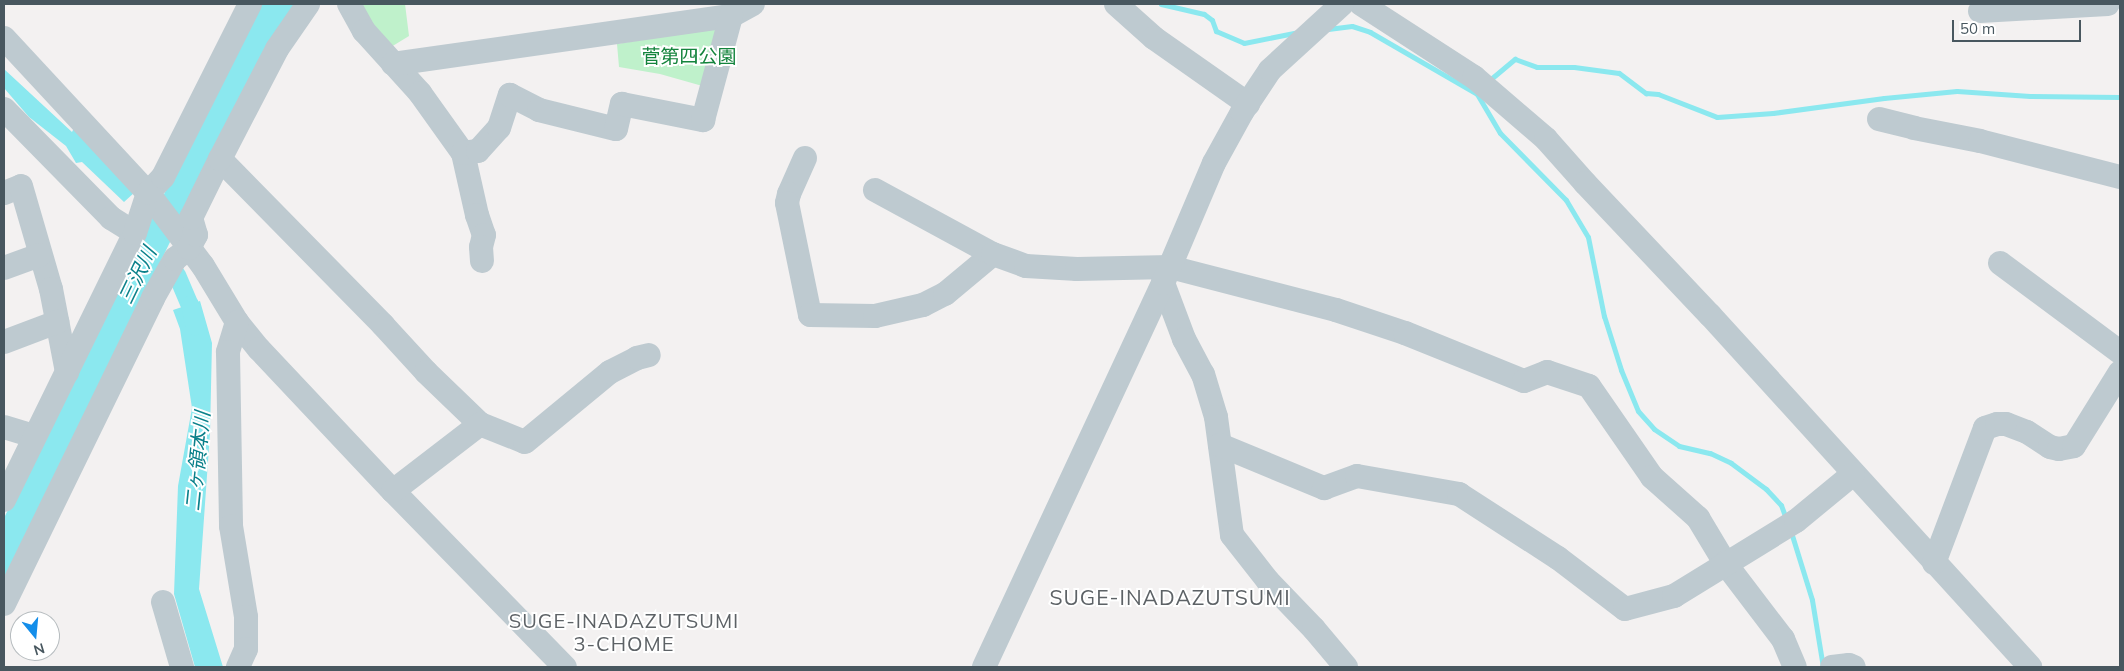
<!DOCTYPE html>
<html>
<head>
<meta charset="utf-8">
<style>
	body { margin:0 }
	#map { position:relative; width:2124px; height:671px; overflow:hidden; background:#f3f1f1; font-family:Mulish,"Noto Sans JP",sans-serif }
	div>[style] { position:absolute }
	.green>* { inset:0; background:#bff1cb }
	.water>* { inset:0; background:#8be8ef }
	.stream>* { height:5px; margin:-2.5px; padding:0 2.5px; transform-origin:2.5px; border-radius:2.5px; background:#8be8ef }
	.canal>* { height:18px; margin:-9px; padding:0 9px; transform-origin:9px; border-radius:9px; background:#8be8ef }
	.minor>* { height:24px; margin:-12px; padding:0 12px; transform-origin:12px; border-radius:12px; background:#becad0 }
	span { translate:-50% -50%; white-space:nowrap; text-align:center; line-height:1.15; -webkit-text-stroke:4px #fff; paint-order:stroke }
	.park-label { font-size:19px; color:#14843d }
	.water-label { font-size:20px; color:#0a808a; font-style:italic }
	.neighbourhood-label { font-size:20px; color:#5d6266; letter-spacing:1px }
	.quarter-label { font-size:21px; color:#5d6266; letter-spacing:1px }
	.frame { position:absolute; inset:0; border:5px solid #48575f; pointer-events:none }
	.north { position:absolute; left:10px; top:611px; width:50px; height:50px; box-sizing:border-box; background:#fff; border:1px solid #b6bcbf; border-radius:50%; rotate:163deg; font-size:14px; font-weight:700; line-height:20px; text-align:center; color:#48575f }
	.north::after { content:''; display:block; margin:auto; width:18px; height:22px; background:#148eea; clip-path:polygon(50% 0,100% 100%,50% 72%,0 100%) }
	.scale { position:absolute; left:1952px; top:20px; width:129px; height:22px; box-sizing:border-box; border:2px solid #48575f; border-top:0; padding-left:6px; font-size:15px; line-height:18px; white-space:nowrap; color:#48575f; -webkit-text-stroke:4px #fff; paint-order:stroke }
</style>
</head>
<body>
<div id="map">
	<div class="green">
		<i style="clip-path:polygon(360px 4px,405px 4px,409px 36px,391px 47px,371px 25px)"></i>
		<i style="clip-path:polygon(723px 26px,706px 87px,660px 74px,619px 67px,617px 44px)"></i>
	</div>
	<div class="water">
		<i style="clip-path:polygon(258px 4px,294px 4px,245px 88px,4px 583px,4px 518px)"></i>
		<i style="clip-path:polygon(4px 69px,72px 132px,75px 126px,135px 192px,124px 202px,82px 162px,76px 163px,66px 146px,29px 117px,4px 88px)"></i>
		<i style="clip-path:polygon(200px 301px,212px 343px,210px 433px,199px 589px,223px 667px,195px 667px,174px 594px,178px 486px,192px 408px,180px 329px,173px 310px)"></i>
	</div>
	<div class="stream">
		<i style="left:1161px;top:4px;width:44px;rotate:13.1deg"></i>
		<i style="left:1204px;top:14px;width:10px;rotate:37deg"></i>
		<i style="left:1212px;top:20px;width:12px;rotate:70deg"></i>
		<i style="left:1216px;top:31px;width:30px;rotate:23deg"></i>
		<i style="left:1244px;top:43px;width:56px;rotate:-11.3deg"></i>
		<i style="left:1328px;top:29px;width:24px;rotate:-7deg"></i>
		<i style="left:1352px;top:26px;width:19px;rotate:18deg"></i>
		<i style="left:1370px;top:32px;width:124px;rotate:30.1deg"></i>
		<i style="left:1477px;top:94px;width:45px;rotate:59.5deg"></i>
		<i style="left:1500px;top:133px;width:94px;rotate:45.4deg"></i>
		<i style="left:1566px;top:200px;width:43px;rotate:59.3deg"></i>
		<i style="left:1588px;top:237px;width:81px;rotate:78.6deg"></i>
		<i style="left:1604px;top:316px;width:57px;rotate:72.5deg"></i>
		<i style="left:1621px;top:370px;width:44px;rotate:67.5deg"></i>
		<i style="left:1638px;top:411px;width:24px;rotate:48deg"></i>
		<i style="left:1654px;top:429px;width:30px;rotate:34deg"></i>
		<i style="left:1679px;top:446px;width:32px;rotate:13deg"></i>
		<i style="left:1710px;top:453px;width:23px;rotate:25deg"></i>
		<i style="left:1731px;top:463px;width:44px;rotate:36.6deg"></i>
		<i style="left:1766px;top:489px;width:22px;rotate:47deg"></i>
		<i style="left:1781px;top:505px;width:15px;rotate:70deg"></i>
		<i style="left:1492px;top:78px;width:30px;rotate:-40deg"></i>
		<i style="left:1515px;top:59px;width:23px;rotate:20deg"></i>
		<i style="left:1537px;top:67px;width:37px"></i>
		<i style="left:1574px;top:67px;width:45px;rotate:7.6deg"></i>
		<i style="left:1619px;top:73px;width:34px;rotate:37deg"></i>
		<i style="left:1646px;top:93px;width:12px;rotate:5deg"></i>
		<i style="left:1658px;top:94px;width:63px;rotate:21.3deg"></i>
		<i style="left:1717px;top:117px;width:56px;rotate:-4.1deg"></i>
		<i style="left:1773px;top:113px;width:112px;rotate:-7.7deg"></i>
		<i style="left:1884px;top:98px;width:73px;rotate:-5.5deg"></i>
		<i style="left:1957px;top:91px;width:73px;rotate:3.9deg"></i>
		<i style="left:2030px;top:96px;width:90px;rotate:0.6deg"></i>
		<i style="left:1791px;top:532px;width:71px;rotate:72.8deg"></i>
		<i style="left:1812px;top:600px;width:68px;rotate:80.7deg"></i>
	</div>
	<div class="canal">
		<i style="left:177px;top:275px;width:33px;rotate:67deg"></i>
		<i style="left:190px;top:305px;width:22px;rotate:77deg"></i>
	</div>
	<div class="minor">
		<i style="left:349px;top:4px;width:31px;rotate:61deg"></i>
		<i style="left:364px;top:31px;width:84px;rotate:47.9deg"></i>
		<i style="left:420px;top:93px;width:74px;rotate:54.4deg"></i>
		<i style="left:463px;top:153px;width:64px;rotate:77.3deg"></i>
		<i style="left:477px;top:215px;width:21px;rotate:71deg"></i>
		<i style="left:484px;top:235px;width:12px;rotate:104deg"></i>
		<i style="left:481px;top:247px;width:14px;rotate:86deg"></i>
		<i style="left:1116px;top:4px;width:51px;rotate:41.8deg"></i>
		<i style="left:1154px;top:38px;width:115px;rotate:35.1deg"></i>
		<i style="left:1361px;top:4px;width:135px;rotate:32.9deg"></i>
		<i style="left:1474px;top:77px;width:95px;rotate:40.7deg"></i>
		<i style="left:1546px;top:139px;width:59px;rotate:48.4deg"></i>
		<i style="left:1585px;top:183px;width:182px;rotate:46.6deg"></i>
		<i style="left:1710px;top:315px;width:476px;rotate:47.7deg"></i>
		<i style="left:1980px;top:11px;width:128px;rotate:-3.1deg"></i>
		<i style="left:4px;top:38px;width:212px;rotate:47.1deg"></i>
		<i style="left:148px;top:193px;width:91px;rotate:53deg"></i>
		<i style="left:203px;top:266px;width:66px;rotate:58.7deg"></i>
		<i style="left:237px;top:322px;width:35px;rotate:51deg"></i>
		<i style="left:259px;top:349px;width:195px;rotate:46.7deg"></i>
		<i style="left:393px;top:491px;width:246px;rotate:45.7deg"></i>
		<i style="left:393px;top:64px;width:341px;rotate:-8.1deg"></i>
		<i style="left:731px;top:16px;width:25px;rotate:-29deg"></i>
		<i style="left:4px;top:109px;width:153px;rotate:45.5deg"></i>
		<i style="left:111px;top:218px;width:28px;rotate:32deg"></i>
		<i style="left:1879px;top:119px;width:36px;rotate:14deg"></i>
		<i style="left:1914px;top:128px;width:67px;rotate:11.1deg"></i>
		<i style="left:1980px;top:141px;width:145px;rotate:14.4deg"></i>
		<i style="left:463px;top:153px;width:15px;rotate:-8deg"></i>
		<i style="left:478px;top:151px;width:31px;rotate:-48deg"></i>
		<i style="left:499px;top:128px;width:35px;rotate:-72deg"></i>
		<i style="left:510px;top:95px;width:33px;rotate:27deg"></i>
		<i style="left:539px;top:110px;width:79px;rotate:13.9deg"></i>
		<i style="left:616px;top:129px;width:26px;rotate:-77deg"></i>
		<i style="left:622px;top:104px;width:83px;rotate:11.2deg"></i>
		<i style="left:703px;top:120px;width:108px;rotate:-74.9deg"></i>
		<i style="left:805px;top:158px;width:39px;rotate:114deg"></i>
		<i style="left:789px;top:194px;width:9px;rotate:103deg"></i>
		<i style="left:787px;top:203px;width:114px;rotate:78.4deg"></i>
		<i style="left:810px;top:315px;width:65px;rotate:0.9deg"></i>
		<i style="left:875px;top:316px;width:49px;rotate:-12.9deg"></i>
		<i style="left:923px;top:305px;width:25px;rotate:-27deg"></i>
		<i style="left:945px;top:294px;width:62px;rotate:-39.8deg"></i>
		<i style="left:220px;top:159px;width:233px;rotate:45.5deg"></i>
		<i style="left:383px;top:325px;width:64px;rotate:47.5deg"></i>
		<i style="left:426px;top:372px;width:75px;rotate:43.9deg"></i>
		<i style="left:480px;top:424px;width:48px;rotate:21.8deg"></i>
		<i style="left:525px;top:442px;width:110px;rotate:-39.5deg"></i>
		<i style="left:610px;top:372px;width:30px;rotate:-27deg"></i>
		<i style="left:637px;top:358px;width:12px;rotate:-14deg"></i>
		<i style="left:875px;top:190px;width:134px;rotate:28.5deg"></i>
		<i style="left:993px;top:254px;width:35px;rotate:20deg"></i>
		<i style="left:1026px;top:266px;width:51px;rotate:3.4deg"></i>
		<i style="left:1077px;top:269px;width:93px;rotate:-1.2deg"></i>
		<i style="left:1170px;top:267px;width:171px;rotate:14.5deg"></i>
		<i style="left:1336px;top:310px;width:73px;rotate:18.4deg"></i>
		<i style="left:1405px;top:333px;width:128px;rotate:22deg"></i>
		<i style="left:1524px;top:381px;width:25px;rotate:-21deg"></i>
		<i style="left:1547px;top:372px;width:44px;rotate:18.4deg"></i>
		<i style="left:1589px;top:386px;width:111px;rotate:55.3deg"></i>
		<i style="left:1652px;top:477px;width:62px;rotate:41.7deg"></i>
		<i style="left:1698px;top:518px;width:52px;rotate:59deg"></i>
		<i style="left:1725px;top:563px;width:96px;rotate:52.7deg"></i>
		<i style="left:1783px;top:639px;width:30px;rotate:67deg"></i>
		<i style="left:4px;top:193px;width:18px;rotate:-22deg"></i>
		<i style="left:21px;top:186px;width:107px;rotate:73.8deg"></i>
		<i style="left:51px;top:289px;width:85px;rotate:79.1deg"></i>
		<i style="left:2000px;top:263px;width:149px;rotate:36.6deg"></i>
		<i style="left:4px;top:268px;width:38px;rotate:-20deg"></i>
		<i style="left:1163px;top:283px;width:60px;rotate:69.4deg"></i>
		<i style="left:1184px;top:339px;width:40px;rotate:62deg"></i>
		<i style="left:1203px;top:374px;width:45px;rotate:73.2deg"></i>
		<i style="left:1216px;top:417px;width:119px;rotate:82.3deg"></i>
		<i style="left:1232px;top:535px;width:58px;rotate:52deg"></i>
		<i style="left:1268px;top:581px;width:66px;rotate:46.2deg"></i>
		<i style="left:1314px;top:629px;width:50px;rotate:49.9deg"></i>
		<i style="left:237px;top:322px;width:31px;rotate:107deg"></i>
		<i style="left:228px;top:352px;width:174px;rotate:89deg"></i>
		<i style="left:231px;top:526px;width:92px;rotate:80.6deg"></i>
		<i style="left:246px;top:617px;width:32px;rotate:90deg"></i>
		<i style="left:246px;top:649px;width:20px;rotate:114deg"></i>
		<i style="left:4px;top:342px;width:57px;rotate:-20.7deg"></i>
		<i style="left:4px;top:427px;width:31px;rotate:17deg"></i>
		<i style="left:1220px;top:445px;width:113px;rotate:22.5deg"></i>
		<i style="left:1324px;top:488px;width:35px;rotate:-20deg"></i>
		<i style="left:1357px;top:476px;width:104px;rotate:10deg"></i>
		<i style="left:1459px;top:494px;width:118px;rotate:32.9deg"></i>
		<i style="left:1558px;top:558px;width:84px;rotate:37.3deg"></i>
		<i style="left:1625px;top:609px;width:51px;rotate:-14.9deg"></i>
		<i style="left:1674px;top:596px;width:143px;rotate:-31.6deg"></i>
		<i style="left:1796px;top:521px;width:74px;rotate:-39.5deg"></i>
		<i style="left:393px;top:491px;width:110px;rotate:-37.6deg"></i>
		<i style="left:4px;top:500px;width:297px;rotate:-63.9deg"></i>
		<i style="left:135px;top:233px;width:42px;rotate:-72deg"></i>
		<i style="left:148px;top:193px;width:22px;rotate:-47deg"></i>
		<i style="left:163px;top:177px;width:194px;rotate:-63.3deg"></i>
		<i style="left:1934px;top:563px;width:144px;rotate:-69.3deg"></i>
		<i style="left:1985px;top:428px;width:13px;rotate:-18deg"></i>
		<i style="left:1997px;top:424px;width:9px"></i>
		<i style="left:2006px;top:424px;width:22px;rotate:21deg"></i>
		<i style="left:2027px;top:432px;width:27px;rotate:33deg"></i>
		<i style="left:2050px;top:447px;width:9px;rotate:13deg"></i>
		<i style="left:2059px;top:449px;width:15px;rotate:-11deg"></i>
		<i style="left:2074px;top:446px;width:87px;rotate:-58.1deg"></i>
		<i style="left:163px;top:602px;width:68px;rotate:73.7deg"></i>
		<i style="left:4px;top:604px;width:340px;rotate:-64deg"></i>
		<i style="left:153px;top:298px;width:45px;rotate:-60.6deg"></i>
		<i style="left:175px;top:259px;width:18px;rotate:-38deg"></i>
		<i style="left:189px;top:248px;width:15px;rotate:-62deg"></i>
		<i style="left:196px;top:235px;width:18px;rotate:-106deg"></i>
		<i style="left:191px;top:218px;width:66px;rotate:-63.8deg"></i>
		<i style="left:220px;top:159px;width:124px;rotate:-62.6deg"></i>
		<i style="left:277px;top:49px;width:55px;rotate:-55.4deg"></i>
		<i style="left:984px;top:667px;width:424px;rotate:-65deg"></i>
		<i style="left:1163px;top:283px;width:130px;rotate:-67deg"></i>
		<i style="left:1214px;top:163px;width:58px;rotate:-61.2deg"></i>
		<i style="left:1242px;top:112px;width:50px;rotate:-56.3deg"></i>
		<i style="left:1270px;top:70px;width:98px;rotate:-42.5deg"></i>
		<i style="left:1832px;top:667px;width:17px;rotate:-7deg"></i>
		<i style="left:1849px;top:665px;width:5px;rotate:22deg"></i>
	</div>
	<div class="park-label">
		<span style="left:689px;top:57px">菅第四公園</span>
	</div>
	<div class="water-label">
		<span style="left:137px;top:275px;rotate:-64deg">三沢川</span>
		<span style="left:197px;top:461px;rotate:-84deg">二ヶ領本川</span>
	</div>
	<div class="neighbourhood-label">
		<span style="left:624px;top:632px">SUGE-INADAZUTSUMI<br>3-CHOME</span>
	</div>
	<div class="quarter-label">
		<span style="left:1170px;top:597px">SUGE-INADAZUTSUMI</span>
	</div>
	<div class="frame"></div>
	<div class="north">N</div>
	<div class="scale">50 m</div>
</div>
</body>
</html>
